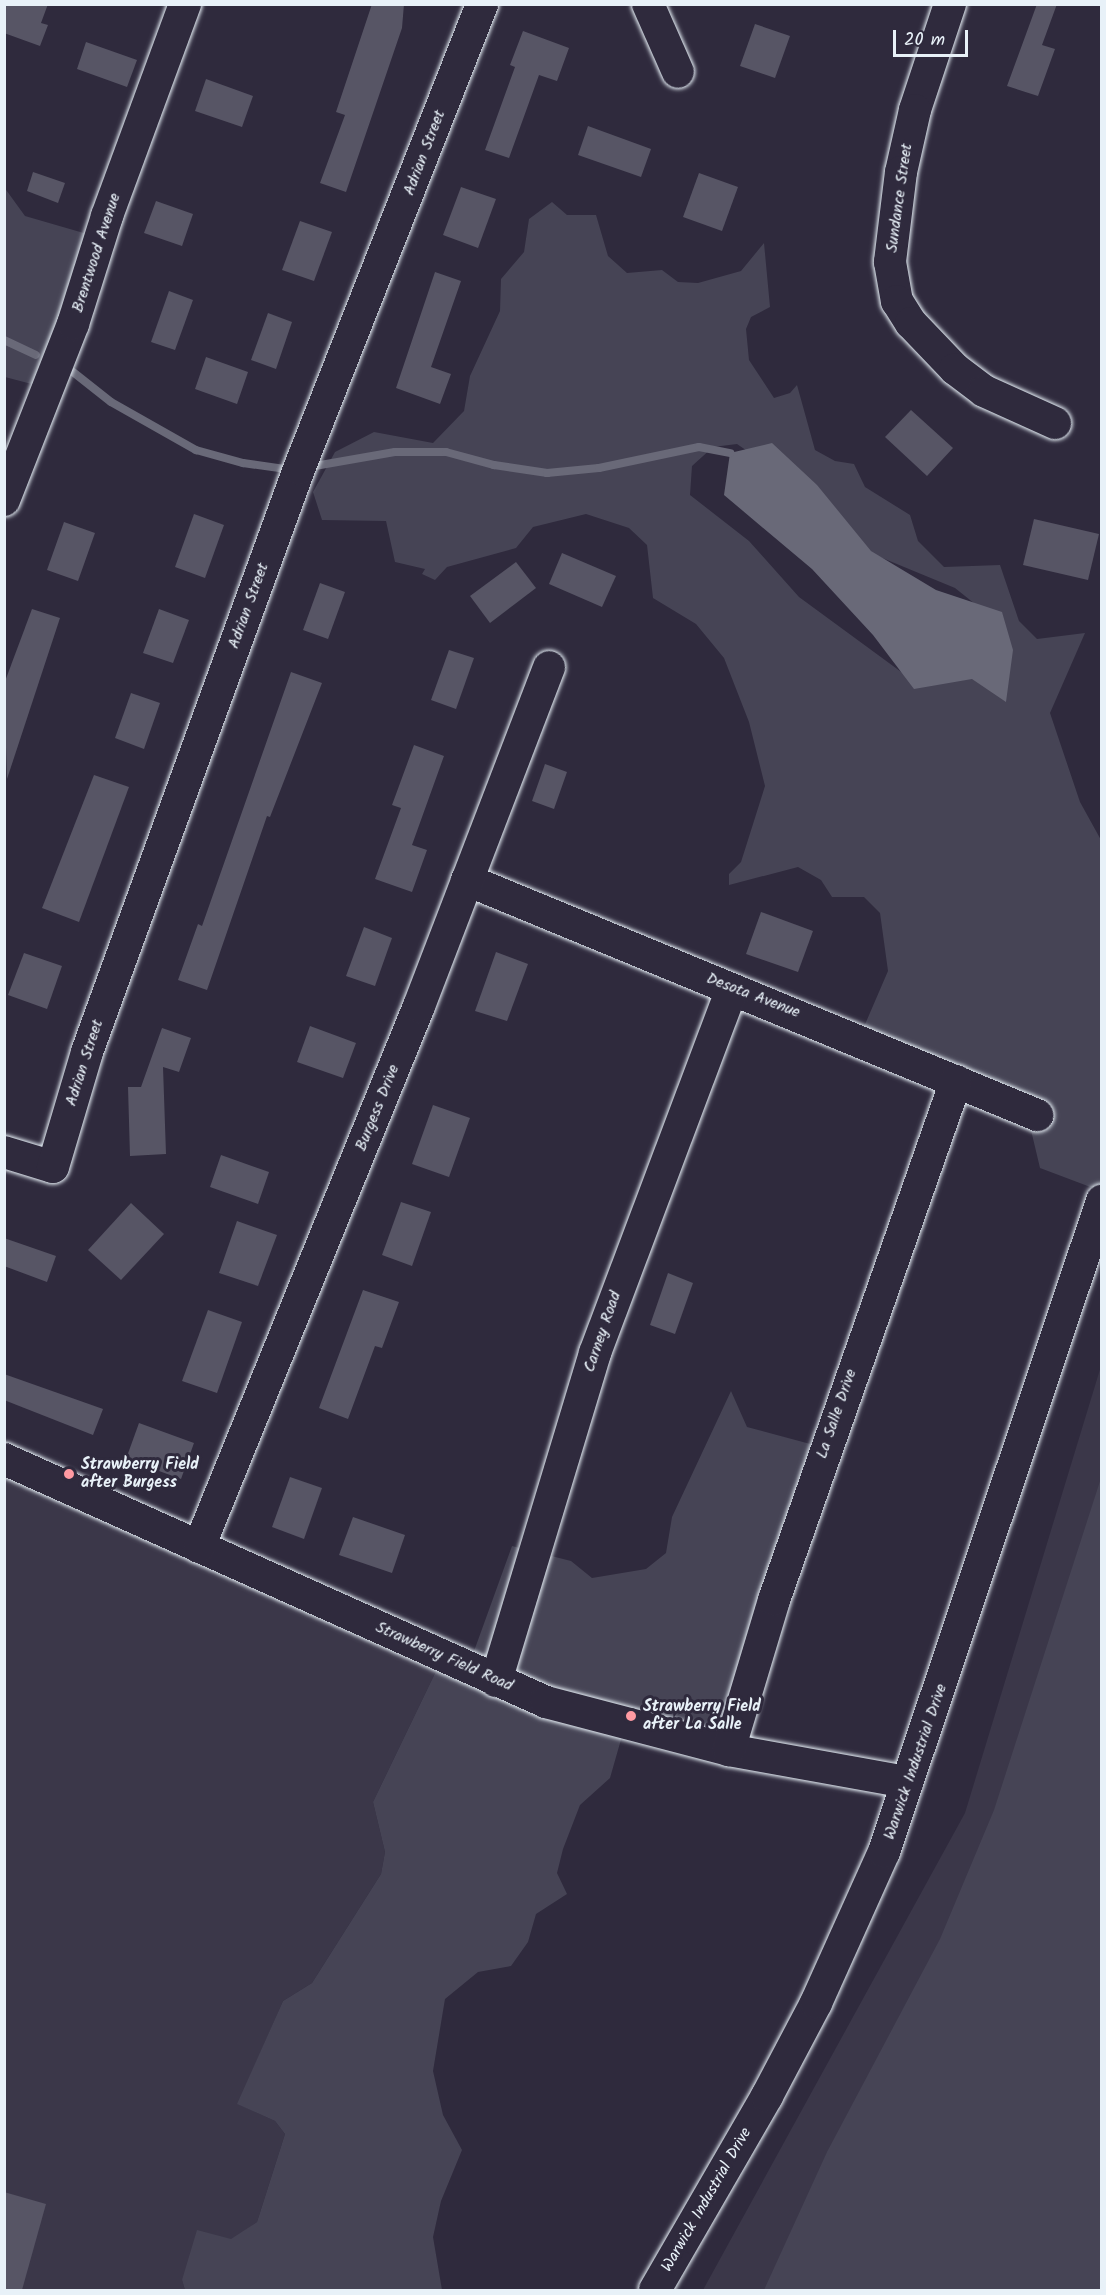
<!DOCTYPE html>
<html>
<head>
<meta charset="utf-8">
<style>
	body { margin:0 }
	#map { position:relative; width:1106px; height:2295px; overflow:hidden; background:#2f2a3d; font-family:Kalam,sans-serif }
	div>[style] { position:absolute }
	.built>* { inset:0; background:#3b3749 }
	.green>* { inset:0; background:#464455 }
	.water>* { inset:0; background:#696978 }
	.stream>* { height:8px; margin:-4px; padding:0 4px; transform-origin:4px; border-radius:4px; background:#696978 }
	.building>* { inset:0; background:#575565 }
	.roads { filter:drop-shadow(0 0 2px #e8f1f8) drop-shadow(0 0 2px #e8f1f8) }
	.minor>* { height:32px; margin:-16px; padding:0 16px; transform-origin:16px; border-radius:16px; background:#2f2a3d }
	.dots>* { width:16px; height:16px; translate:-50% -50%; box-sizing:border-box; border:3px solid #2f2a3d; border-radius:50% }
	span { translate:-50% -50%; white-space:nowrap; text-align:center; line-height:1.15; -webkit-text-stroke:6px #2f2a3d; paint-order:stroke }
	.street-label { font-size:16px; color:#e8f1f8 }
	.poi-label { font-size:16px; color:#e8f1f8; font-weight:700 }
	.left { translate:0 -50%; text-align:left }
	.frame { position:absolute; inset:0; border:6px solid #e8f1f8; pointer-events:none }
	.scale { position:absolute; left:893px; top:30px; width:75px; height:27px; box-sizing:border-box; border:3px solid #e8f1f8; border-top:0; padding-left:8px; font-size:18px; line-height:21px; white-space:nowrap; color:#e8f1f8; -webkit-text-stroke:4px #2f2a3d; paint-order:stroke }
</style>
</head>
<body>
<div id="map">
	<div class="built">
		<i style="clip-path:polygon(1101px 1366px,1101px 2290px,703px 2290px,965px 1813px)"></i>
		<i style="clip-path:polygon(5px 1461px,439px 1665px,373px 1802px,385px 1852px,381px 1874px,312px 1983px,283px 2001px,238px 2104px,275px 2121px,285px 2134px,257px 2222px,182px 2280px,185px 2290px,5px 2290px)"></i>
	</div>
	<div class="green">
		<i style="clip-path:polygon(4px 187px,25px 216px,94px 236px,43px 387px,5px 377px)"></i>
		<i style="clip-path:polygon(evenodd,552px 202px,567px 215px,596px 215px,608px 256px,627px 273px,662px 270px,678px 282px,698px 283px,741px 271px,764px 243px,770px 307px,751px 317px,746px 329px,749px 360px,774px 398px,790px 393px,797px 385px,815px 450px,835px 461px,854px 464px,865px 487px,910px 515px,918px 541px,944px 567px,1000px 565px,1019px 621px,1037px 639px,1085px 633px,1050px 713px,1080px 802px,1101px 840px,1101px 1191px,1040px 1168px,1026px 1109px,860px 1036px,888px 971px,880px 913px,864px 897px,832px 897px,821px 880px,798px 867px,729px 885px,729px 874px,741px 862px,765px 786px,749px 722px,724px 658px,696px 624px,653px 598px,647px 545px,629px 528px,586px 514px,533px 527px,516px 548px,447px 567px,435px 580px,422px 574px,425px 569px,395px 562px,386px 521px,322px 520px,313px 492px,335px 452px,374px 432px,433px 443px,464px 411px,470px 376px,500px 311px,501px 279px,524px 252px,529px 219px,552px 202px,737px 444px,785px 477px,875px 555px,955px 588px,975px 604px,919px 685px,799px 597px,749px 541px,690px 495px,692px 466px,713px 447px,737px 444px)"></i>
		<i style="clip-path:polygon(731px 1391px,747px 1427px,814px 1445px,718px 1743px,626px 1722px,610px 1778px,580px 1805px,563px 1849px,557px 1873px,567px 1894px,536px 1914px,528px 1942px,511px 1966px,478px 1972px,445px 1999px,433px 2071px,443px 2115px,462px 2150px,441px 2201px,433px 2237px,442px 2290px,185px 2290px,182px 2280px,197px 2230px,231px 2239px,257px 2222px,285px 2134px,275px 2121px,237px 2104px,283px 2001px,312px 1983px,381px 1874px,385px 1852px,373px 1802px,439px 1665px,469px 1665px,512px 1546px,571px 1561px,592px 1578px,646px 1569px,666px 1553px,672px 1517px)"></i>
		<i style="clip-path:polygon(1101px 1478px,1101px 2290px,764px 2290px,827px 2152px,940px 1939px,994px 1810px)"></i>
	</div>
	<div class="water">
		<i style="clip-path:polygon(772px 443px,817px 485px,871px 551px,936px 590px,1002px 612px,1013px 650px,1006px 702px,972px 679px,914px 689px,873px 635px,812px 569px,724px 495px,730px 453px)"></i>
	</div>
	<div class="stream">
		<i style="left:4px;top:340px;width:35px;rotate:25deg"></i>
		<i style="left:73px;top:372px;width:48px;rotate:38.3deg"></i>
		<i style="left:111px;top:402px;width:98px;rotate:29.5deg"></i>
		<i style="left:196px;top:450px;width:49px;rotate:15.5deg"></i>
		<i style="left:243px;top:463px;width:49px;rotate:8.1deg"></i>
		<i style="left:309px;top:467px;width:87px;rotate:-9.9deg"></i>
		<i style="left:395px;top:452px;width:51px"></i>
		<i style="left:446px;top:452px;width:50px;rotate:15.2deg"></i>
		<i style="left:494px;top:465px;width:54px;rotate:8.6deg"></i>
		<i style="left:547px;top:473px;width:52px;rotate:-5.5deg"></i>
		<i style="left:599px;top:468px;width:102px;rotate:-11.9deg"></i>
		<i style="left:699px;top:447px;width:32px;rotate:11deg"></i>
	</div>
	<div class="building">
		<i style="clip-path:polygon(4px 4px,48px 4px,41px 23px,48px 25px,40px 46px,4px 33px)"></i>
		<i style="clip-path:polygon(372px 4px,404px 4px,402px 28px,346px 192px,320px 183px,345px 115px,336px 112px)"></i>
		<i style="clip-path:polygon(1037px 4px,1057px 4px,1042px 45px,1055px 49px,1038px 96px,1007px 86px)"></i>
		<i style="clip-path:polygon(755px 24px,790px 36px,775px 78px,740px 66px)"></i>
		<i style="clip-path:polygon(523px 31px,569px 48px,557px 81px,539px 75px,509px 158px,485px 150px,515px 67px,510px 65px)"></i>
		<i style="clip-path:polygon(86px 42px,137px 60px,127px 87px,77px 69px)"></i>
		<i style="clip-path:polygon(206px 79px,253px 96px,242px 127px,195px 111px)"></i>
		<i style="clip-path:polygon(588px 126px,651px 149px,641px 177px,578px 155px)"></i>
		<i style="clip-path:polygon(33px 172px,65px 183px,58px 203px,27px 191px)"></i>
		<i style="clip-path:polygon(699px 173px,738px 187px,722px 231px,683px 217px)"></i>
		<i style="clip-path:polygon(461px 187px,496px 199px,478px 248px,443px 235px)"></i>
		<i style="clip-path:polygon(156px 201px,193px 214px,182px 246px,144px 233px)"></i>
		<i style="clip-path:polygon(300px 221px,332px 232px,314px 281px,282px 270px)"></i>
		<i style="clip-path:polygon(435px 272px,461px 281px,431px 367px,451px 374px,440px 404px,396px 388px)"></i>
		<i style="clip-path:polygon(169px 291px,193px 300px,175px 350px,151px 342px)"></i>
		<i style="clip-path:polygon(268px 313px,292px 322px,276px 369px,251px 360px)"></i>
		<i style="clip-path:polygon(206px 357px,248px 372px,237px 404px,195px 389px)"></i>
		<i style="clip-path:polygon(911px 410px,953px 448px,927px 476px,885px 437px)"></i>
		<i style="clip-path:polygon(194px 514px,224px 525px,205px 578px,175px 567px)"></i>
		<i style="clip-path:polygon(1034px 519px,1099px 534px,1088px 580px,1023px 565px)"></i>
		<i style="clip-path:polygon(64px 522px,95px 533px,78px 581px,47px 570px)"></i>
		<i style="clip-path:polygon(562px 553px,616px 576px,602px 607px,549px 584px)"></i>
		<i style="clip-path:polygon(516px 562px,536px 588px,490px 623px,470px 596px)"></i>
		<i style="clip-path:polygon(320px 583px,345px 592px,328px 639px,303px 630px)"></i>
		<i style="clip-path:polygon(32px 609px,60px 618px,7px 779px,4px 684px)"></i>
		<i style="clip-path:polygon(159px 609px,189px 620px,173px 663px,143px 653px)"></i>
		<i style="clip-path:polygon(449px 650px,474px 658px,456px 709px,431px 700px)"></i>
		<i style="clip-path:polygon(291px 672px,322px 683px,270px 817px,267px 816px,207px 990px,178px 980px,198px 924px,202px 926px)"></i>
		<i style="clip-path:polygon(131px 693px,160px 703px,144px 749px,115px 738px)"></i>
		<i style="clip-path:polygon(414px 745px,444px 756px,412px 845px,427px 850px,412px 892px,375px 879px,401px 808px,392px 805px)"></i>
		<i style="clip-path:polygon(545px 764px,567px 772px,554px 809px,532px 801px)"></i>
		<i style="clip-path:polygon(94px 775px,129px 787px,79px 922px,42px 908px)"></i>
		<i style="clip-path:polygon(761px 912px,813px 931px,798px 972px,746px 954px)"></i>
		<i style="clip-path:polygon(364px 927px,392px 938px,375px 986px,346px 976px)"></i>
		<i style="clip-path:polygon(496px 952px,528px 964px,507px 1021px,475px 1011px)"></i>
		<i style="clip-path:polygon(24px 953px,62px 966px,47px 1009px,8px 995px)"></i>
		<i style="clip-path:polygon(310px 1026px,356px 1043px,343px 1078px,297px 1062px)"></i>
		<i style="clip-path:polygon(162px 1028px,191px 1038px,179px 1072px,163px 1067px,166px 1154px,130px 1156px,128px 1087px,141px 1087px)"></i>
		<i style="clip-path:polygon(433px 1105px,470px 1118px,449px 1177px,412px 1164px)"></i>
		<i style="clip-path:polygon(221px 1155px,269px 1172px,258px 1204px,210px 1187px)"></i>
		<i style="clip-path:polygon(401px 1202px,431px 1212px,412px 1266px,382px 1255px)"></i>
		<i style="clip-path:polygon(131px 1203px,164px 1234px,121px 1280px,88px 1250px)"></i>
		<i style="clip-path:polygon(237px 1221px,277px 1235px,258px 1286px,219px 1273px)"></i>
		<i style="clip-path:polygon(4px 1238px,56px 1256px,47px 1282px,4px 1266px)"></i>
		<i style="clip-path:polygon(668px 1273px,693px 1283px,675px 1334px,650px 1325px)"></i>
		<i style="clip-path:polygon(363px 1290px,399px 1302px,382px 1348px,375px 1346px,348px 1419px,319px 1408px)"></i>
		<i style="clip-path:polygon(208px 1310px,242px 1322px,217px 1393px,182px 1381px)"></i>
		<i style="clip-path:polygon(4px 1374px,103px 1409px,93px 1435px,4px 1400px)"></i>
		<i style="clip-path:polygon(139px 1423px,194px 1443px,181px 1479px,126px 1459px)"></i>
		<i style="clip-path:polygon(290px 1477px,322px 1488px,304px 1539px,272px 1527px)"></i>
		<i style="clip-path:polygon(353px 1517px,405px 1535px,392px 1573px,339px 1555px)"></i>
		<i style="clip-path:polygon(4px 2192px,46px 2204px,22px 2290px,4px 2290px)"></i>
	</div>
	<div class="roads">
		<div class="minor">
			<i style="left:648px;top:4px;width:74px;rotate:66.2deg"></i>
			<i style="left:950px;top:4px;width:112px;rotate:108.3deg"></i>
			<i style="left:915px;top:110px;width:64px;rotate:102.7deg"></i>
			<i style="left:901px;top:172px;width:91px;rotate:97deg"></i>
			<i style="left:890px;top:262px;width:40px;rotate:80deg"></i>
			<i style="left:897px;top:301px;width:26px;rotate:58deg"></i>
			<i style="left:911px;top:323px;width:64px;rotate:46.3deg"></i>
			<i style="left:955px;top:369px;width:36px;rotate:37deg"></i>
			<i style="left:984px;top:391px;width:78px;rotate:24.3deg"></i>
			<i style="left:4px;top:500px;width:189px;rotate:-68.6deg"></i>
			<i style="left:73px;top:324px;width:113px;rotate:-72.5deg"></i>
			<i style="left:107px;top:216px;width:226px;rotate:-69.8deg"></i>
			<i style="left:467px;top:880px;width:617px;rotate:22.41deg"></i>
			<i style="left:4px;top:1152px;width:51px;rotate:17deg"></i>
			<i style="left:53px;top:1167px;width:120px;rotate:-73.5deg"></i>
			<i style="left:87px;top:1052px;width:620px;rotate:-70.02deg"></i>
			<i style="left:299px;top:469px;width:500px;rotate:-68.5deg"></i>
			<i style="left:4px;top:1459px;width:594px;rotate:24.15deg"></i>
			<i style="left:546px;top:1702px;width:189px;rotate:14.7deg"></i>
			<i style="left:729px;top:1750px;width:181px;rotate:10.2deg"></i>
			<i style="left:199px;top:1547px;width:584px;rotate:-67.87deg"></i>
			<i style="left:419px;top:1006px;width:363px;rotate:-69deg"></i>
			<i style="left:496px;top:1681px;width:343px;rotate:-73.2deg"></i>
			<i style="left:595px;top:1353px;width:387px;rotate:-69.4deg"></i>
			<i style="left:729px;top:1750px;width:157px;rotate:-73.3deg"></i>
			<i style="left:774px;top:1600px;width:550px;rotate:-70.68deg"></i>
			<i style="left:655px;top:2290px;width:224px;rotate:-60deg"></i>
			<i style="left:767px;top:2096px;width:105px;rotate:-62.2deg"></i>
			<i style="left:816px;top:2003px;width:166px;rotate:-65.8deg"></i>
			<i style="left:884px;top:1852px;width:687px;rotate:-71.49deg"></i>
		</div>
	</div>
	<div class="dots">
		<i style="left:69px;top:1474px;background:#ff9aa2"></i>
		<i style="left:631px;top:1716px;background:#ff9aa2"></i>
	</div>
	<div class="street-label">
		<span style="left:425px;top:153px;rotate:-69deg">Adrian Street</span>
		<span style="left:900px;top:198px;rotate:-82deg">Sundance Street</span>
		<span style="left:97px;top:253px;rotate:-72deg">Brentwood Avenue</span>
		<span style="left:249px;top:606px;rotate:-70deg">Adrian Street</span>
		<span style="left:753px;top:996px;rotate:21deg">Desota Avenue</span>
		<span style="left:85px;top:1063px;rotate:-72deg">Adrian Street</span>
		<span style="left:378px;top:1108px;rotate:-68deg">Burgess Drive</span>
		<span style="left:603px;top:1332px;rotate:-71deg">Carney Road</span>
		<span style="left:837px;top:1414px;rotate:-71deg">La Salle Drive</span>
		<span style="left:444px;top:1657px;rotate:24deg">Strawberry Field Road</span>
		<span style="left:916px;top:1762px;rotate:-71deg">Warwick Industrial Drive</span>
		<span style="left:707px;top:2200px;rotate:-60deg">Warwick Industrial Drive</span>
	</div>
	<div class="poi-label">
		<span class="left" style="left:81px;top:1474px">Strawberry Field<br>after Burgess</span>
		<span class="left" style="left:643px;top:1716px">Strawberry Field<br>after La Salle</span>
	</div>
	<div class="frame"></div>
	<div class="scale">20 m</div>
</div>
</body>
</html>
